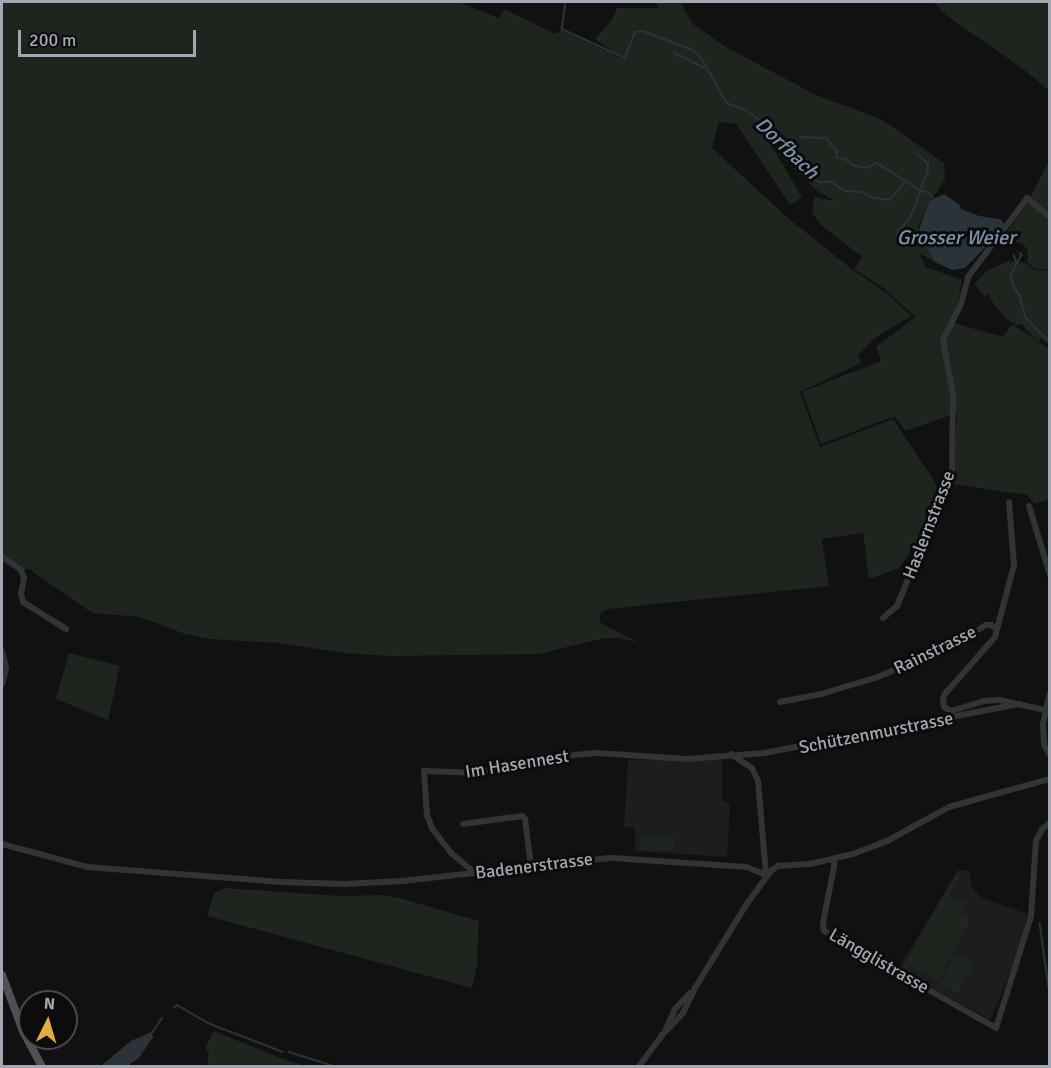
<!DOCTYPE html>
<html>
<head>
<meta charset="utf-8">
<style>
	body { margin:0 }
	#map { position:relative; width:1051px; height:1068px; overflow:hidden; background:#111112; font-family:Signika,sans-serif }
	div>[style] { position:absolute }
	.built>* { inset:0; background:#1d1d1f }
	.green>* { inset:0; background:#1e241e }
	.water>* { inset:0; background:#2b333a }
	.stream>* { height:1.5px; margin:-0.75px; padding:0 0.75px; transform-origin:0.75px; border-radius:0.75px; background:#2b333a }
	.minor>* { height:6px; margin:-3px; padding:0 3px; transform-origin:3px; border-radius:3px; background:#323337 }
	.major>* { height:8px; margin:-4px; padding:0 4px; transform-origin:4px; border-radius:4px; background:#4e5056 }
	span { translate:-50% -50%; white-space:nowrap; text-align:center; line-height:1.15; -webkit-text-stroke:6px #0c0c0d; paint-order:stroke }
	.street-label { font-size:18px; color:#a3a7b2 }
	.water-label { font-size:20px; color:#7c93ab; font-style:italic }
	.frame { position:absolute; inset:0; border:3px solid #a3a7b2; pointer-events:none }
	.north { position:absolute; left:18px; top:990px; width:60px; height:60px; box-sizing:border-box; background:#0c0c0d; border:2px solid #484a4f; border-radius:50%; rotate:5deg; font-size:16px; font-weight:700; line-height:24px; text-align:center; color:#a3a7b2 }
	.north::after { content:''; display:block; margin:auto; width:21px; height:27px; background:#e2af39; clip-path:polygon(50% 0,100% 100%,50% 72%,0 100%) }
	.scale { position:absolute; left:18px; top:30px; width:178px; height:27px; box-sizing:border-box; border:3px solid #a3a7b2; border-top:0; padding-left:8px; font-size:18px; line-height:21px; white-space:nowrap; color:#a3a7b2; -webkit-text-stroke:4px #0c0c0d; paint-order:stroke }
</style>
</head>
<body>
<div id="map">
	<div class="built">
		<i style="clip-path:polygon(722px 758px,722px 801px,730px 803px,727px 857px,635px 851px,635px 828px,624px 827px,628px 760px)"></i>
		<i style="clip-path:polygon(958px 870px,969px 871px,972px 887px,981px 898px,1028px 914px,1016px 958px,990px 1020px,898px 970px)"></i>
	</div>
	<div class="green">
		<i style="clip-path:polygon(2px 2px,458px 2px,499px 18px,504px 9px,555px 34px,561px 30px,625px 60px,595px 39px,611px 21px,617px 8px,659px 8px,655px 2px,680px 2px,693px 24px,726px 47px,816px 95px,881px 119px,944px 163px,945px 179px,933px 198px,929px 201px,918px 228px,935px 262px,919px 253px,926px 267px,962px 280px,954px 323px,1003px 337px,1012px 324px,1037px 341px,1021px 324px,1016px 325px,1008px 320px,995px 306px,988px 294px,984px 296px,974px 284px,987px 271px,1008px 261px,1026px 263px,1034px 270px,1049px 271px,1049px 345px,1041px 339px,1039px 342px,1049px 349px,1049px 499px,1034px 504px,1027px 495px,953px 484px,957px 413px,905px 431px,895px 416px,821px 444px,802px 392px,881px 361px,876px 347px,915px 317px,885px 289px,854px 269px,862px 257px,821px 225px,812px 213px,814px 197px,834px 201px,816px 190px,772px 147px,802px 197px,790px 205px,736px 124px,719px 122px,712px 148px,788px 218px,853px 270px,888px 294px,911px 316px,875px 338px,858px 355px,861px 363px,800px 392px,820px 447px,893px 419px,933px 479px,940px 494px,919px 539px,899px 568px,869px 579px,863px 533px,822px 539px,829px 586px,608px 609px,602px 612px,599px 618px,601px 623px,639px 643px,619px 638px,605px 638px,538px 654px,390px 656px,343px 653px,280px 643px,209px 639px,185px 634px,140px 617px,92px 613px,29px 569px,21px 570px,2px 557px)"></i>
		<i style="clip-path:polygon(933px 2px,1049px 2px,1049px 91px,1026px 71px,950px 18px)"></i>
		<i style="clip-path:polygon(1049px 161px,1049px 270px,1035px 269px,1027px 262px,1028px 252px,1024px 245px,1004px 236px,1027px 203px)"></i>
		<i style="clip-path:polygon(69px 653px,120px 666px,108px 720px,56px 699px)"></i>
		<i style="clip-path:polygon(640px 836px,675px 837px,674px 851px,640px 850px)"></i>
		<i style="clip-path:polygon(957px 872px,961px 874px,948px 897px,959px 903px,962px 898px,966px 900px,960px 912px,971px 918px,938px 981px,910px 965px,906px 970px,902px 968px)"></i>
		<i style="clip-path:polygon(225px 888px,340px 896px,381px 895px,403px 899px,479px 921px,477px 965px,472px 988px,207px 916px,214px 893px)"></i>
		<i style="clip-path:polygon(956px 953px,975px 963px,957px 994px,939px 983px)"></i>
		<i style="clip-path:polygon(214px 1031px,283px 1059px,305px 1066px,207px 1066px,209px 1054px,205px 1048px)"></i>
	</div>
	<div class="water">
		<i style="clip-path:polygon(944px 194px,960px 205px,961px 209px,979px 216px,1000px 219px,1004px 224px,1002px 230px,965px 268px,952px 270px,935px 262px,918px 233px,929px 201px)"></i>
		<i style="clip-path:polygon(151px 1032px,153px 1037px,139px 1058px,127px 1066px,101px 1066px,131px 1041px)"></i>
	</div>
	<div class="stream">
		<i style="left:566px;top:2px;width:27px;rotate:98deg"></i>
		<i style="left:562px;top:29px;width:69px;rotate:24.7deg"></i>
		<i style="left:625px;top:58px;width:28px;rotate:-69deg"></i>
		<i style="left:635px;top:32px;width:8px;rotate:-7deg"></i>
		<i style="left:643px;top:31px;width:53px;rotate:20.8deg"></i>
		<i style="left:693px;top:50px;width:11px;rotate:41deg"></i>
		<i style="left:701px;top:57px;width:53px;rotate:60.5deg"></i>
		<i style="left:727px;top:103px;width:20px;rotate:20deg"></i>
		<i style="left:746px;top:110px;width:20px;rotate:37deg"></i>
		<i style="left:762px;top:122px;width:69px;rotate:48.5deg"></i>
		<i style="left:808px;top:174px;width:14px;rotate:36deg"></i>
		<i style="left:819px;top:182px;width:13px"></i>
		<i style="left:832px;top:182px;width:16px;rotate:35deg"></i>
		<i style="left:845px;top:191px;width:17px;rotate:3deg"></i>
		<i style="left:862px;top:192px;width:13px;rotate:27deg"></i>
		<i style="left:874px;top:198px;width:16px;rotate:7deg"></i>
		<i style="left:890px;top:200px;width:26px;rotate:-51deg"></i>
		<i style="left:674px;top:53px;width:34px;rotate:26deg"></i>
		<i style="left:800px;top:137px;width:26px;rotate:2deg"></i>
		<i style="left:826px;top:138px;width:17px;rotate:50deg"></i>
		<i style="left:837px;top:151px;width:6px;rotate:90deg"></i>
		<i style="left:837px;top:157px;width:13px;rotate:18deg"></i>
		<i style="left:849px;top:161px;width:5px;rotate:53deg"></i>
		<i style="left:852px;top:165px;width:15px;rotate:11deg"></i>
		<i style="left:867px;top:168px;width:11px;rotate:-27deg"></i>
		<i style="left:877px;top:163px;width:53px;rotate:31.9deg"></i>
		<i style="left:922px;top:191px;width:6px;rotate:9deg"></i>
		<i style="left:928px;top:192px;width:8px;rotate:50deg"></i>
		<i style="left:896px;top:235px;width:24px;rotate:-52deg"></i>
		<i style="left:911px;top:216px;width:48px;rotate:-69.3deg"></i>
		<i style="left:928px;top:171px;width:7px;rotate:-90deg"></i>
		<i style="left:928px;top:164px;width:15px;rotate:-138deg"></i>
		<i style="left:1020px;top:253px;width:3px;rotate:45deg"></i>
		<i style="left:1022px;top:255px;width:23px;rotate:119deg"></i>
		<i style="left:1011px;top:275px;width:11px;rotate:75deg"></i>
		<i style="left:1014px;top:286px;width:12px;rotate:59deg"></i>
		<i style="left:1020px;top:296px;width:23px;rotate:75deg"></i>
		<i style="left:1026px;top:318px;width:34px;rotate:45deg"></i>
		<i style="left:1014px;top:255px;width:9px;rotate:69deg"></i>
		<i style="left:1040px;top:923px;width:72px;rotate:82deg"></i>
		<i style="left:174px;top:1008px;width:4px;rotate:-45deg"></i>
		<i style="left:177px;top:1005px;width:36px;rotate:30deg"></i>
		<i style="left:208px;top:1023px;width:80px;rotate:21.1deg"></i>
		<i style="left:152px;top:1033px;width:18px;rotate:-56deg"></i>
		<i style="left:289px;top:1052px;width:47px;rotate:17.3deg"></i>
	</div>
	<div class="minor">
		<i style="left:1029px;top:506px;width:72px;rotate:73.1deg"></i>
		<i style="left:2px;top:557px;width:23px;rotate:34deg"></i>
		<i style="left:21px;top:570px;width:9px;rotate:69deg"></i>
		<i style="left:24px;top:578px;width:15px;rotate:101deg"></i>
		<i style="left:21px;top:593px;width:9px;rotate:77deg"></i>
		<i style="left:23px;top:602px;width:51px;rotate:32.1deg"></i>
		<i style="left:883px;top:618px;width:18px;rotate:-41deg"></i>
		<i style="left:897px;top:606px;width:145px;rotate:-67.7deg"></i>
		<i style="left:952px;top:472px;width:77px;rotate:-89.3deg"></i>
		<i style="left:953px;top:395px;width:56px;rotate:-100.3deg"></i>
		<i style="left:943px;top:340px;width:40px;rotate:-63.4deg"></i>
		<i style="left:961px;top:304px;width:28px;rotate:-75deg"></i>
		<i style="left:968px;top:277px;width:99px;rotate:-53.2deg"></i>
		<i style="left:1027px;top:198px;width:30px;rotate:40deg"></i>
		<i style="left:997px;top:629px;width:66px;rotate:-75.1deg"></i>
		<i style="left:1014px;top:565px;width:63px;rotate:-94.5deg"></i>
		<i style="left:2px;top:651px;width:18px;rotate:77deg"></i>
		<i style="left:6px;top:669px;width:16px;rotate:105deg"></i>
		<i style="left:1050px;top:693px;width:32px;rotate:103deg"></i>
		<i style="left:1043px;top:724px;width:21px;rotate:87deg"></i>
		<i style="left:1044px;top:745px;width:12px;rotate:59deg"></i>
		<i style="left:780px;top:702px;width:42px;rotate:-11deg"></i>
		<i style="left:821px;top:694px;width:59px;rotate:-16.6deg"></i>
		<i style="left:878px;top:677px;width:90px;rotate:-23.4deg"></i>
		<i style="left:961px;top:641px;width:30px;rotate:-33deg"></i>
		<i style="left:986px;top:625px;width:5px"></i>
		<i style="left:991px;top:625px;width:7px;rotate:34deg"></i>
		<i style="left:997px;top:629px;width:8px;rotate:104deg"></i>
		<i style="left:995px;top:637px;width:76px;rotate:131.3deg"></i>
		<i style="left:945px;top:694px;width:5px;rotate:112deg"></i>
		<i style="left:943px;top:699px;width:8px;rotate:83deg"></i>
		<i style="left:944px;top:707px;width:8px;rotate:30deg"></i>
		<i style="left:951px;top:711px;width:34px;rotate:-17deg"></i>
		<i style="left:984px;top:701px;width:15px;rotate:-4deg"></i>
		<i style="left:999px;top:700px;width:47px;rotate:12.3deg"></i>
		<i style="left:731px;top:754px;width:25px;rotate:34deg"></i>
		<i style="left:752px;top:768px;width:14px;rotate:65deg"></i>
		<i style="left:758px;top:781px;width:94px;rotate:85.1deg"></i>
		<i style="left:463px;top:824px;width:60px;rotate:-7.7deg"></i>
		<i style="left:522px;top:816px;width:4px;rotate:45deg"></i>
		<i style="left:525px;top:819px;width:47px;rotate:82.7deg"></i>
		<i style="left:2px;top:844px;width:88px;rotate:15.1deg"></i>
		<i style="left:87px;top:867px;width:195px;rotate:4.4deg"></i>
		<i style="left:281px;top:882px;width:64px;rotate:1.8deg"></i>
		<i style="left:345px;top:884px;width:57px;rotate:-3deg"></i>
		<i style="left:402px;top:881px;width:211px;rotate:-6.3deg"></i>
		<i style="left:612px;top:858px;width:135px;rotate:3.8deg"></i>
		<i style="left:747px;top:867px;width:21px;rotate:23deg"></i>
		<i style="left:834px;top:859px;width:8px;rotate:90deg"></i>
		<i style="left:834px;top:867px;width:57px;rotate:101.1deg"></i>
		<i style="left:823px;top:923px;width:8px;rotate:83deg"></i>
		<i style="left:824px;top:931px;width:197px;rotate:29.4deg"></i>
		<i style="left:996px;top:1028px;width:117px;rotate:-72.6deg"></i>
		<i style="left:1031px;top:916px;width:75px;rotate:-86.2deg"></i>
		<i style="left:1036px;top:841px;width:13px;rotate:-63deg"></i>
		<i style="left:1042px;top:829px;width:10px;rotate:-37deg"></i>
		<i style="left:475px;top:873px;width:30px;rotate:-140deg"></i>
		<i style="left:452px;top:854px;width:33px;rotate:-128deg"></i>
		<i style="left:432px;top:828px;width:14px;rotate:-111deg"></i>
		<i style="left:427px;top:815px;width:44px;rotate:-93.9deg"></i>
		<i style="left:424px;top:771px;width:55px;rotate:2.1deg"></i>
		<i style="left:479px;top:773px;width:53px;rotate:-15.4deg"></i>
		<i style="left:530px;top:759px;width:67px;rotate:-5.1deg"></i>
		<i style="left:597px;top:753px;width:90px;rotate:3.8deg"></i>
		<i style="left:687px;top:759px;width:77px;rotate:-4.5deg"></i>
		<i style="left:764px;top:753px;width:260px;rotate:-10.9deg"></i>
		<i style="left:666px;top:1029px;width:22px;rotate:-66deg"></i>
		<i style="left:675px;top:1009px;width:22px;rotate:-47deg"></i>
		<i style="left:639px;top:1066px;width:39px;rotate:-53deg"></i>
		<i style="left:662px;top:1035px;width:30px;rotate:-46deg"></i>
		<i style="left:683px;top:1013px;width:28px;rotate:-64deg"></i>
		<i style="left:695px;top:988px;width:97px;rotate:-58.4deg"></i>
		<i style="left:746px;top:905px;width:42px;rotate:-53.7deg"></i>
		<i style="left:771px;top:871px;width:9px;rotate:-36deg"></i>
		<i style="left:778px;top:866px;width:32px;rotate:-4deg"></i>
		<i style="left:810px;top:864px;width:44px;rotate:-13.1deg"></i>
		<i style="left:853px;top:854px;width:36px;rotate:-21deg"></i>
		<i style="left:887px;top:841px;width:71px;rotate:-28.7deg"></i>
		<i style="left:949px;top:807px;width:104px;rotate:-15.6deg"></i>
	</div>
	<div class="major">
		<i style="left:2px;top:975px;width:60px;rotate:69.4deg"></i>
		<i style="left:23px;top:1031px;width:40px;rotate:62deg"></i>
	</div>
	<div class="street-label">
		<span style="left:929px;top:525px;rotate:-69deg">Haslernstrasse</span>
		<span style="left:935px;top:650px;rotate:-26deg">Rainstrasse</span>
		<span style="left:876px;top:733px;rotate:-11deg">Schützenmurstrasse</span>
		<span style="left:517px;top:764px;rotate:-9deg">Im Hasennest</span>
		<span style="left:534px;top:866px;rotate:-7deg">Badenerstrasse</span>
		<span style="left:879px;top:961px;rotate:30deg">Längglistrasse</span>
	</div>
	<div class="water-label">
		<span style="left:787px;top:148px;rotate:44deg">Dorfbach</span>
		<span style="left:956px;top:237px">Grosser Weier</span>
	</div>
	<div class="frame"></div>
	<div class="north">N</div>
	<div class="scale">200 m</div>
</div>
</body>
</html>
